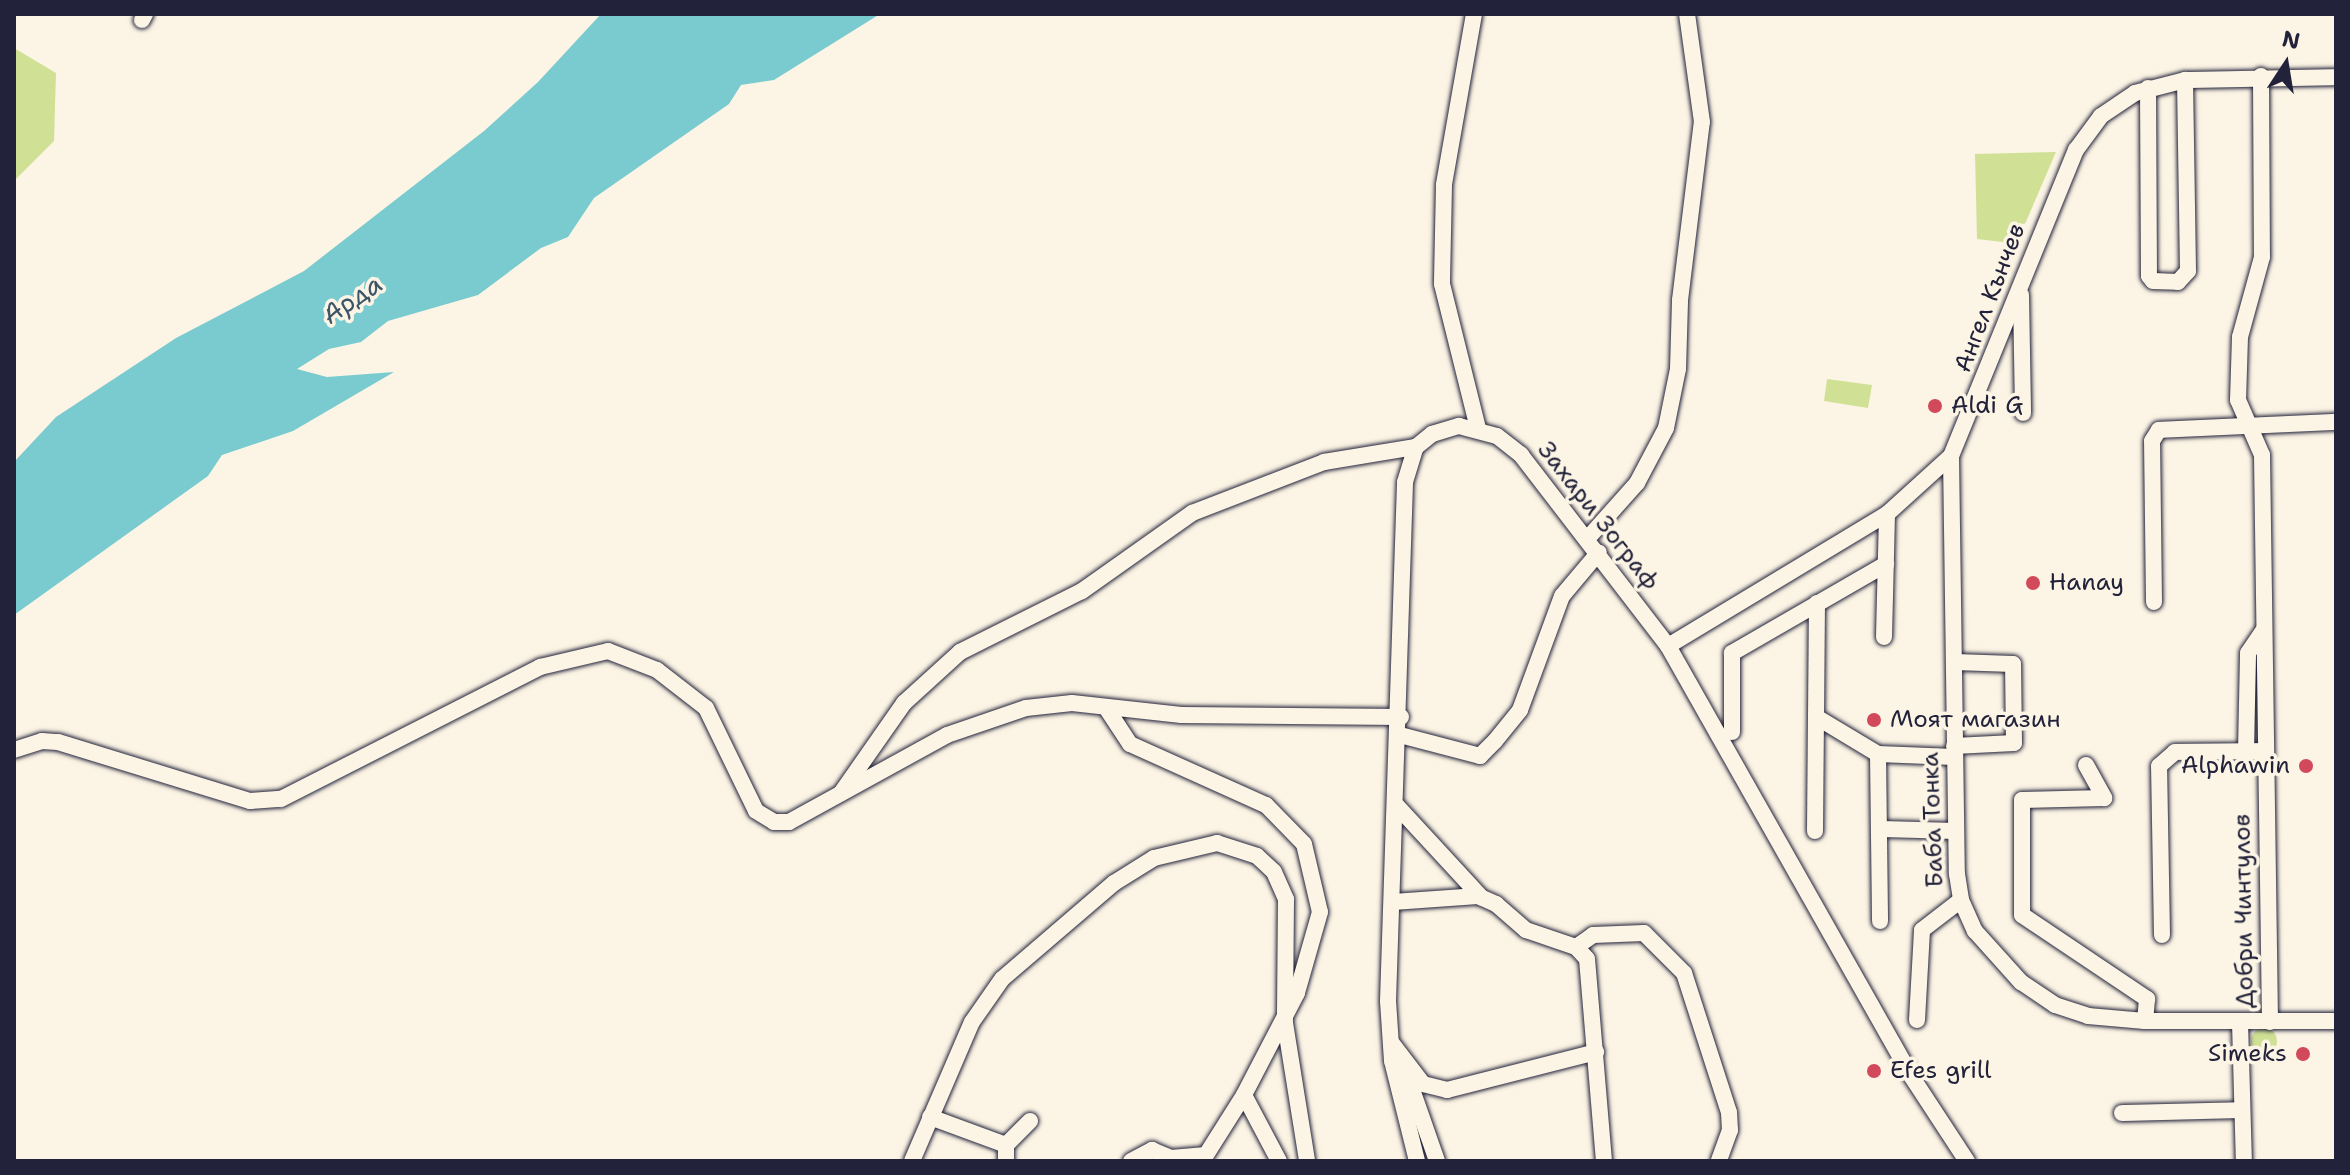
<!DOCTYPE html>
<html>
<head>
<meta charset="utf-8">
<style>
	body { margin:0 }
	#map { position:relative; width:2350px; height:1175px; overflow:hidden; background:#fcf5e5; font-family:"Shantell Sans",sans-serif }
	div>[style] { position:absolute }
	.green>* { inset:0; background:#d0e195 }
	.round { border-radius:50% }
	.water>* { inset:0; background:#7acbd0 }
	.roads { filter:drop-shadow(0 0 2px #22223b) drop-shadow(0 0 2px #22223b) }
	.minor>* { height:16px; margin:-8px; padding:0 8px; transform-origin:8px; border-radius:8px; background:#fcf5e5 }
	.dots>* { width:22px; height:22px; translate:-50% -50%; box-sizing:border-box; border:4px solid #fcf5e5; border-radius:50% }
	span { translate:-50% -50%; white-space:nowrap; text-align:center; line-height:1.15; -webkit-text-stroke:7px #fcf5e5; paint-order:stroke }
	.street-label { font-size:24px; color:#22223b }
	.poi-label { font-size:24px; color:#22223b }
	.left { translate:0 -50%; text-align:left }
	.right { translate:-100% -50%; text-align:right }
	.water-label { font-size:26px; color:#3c5568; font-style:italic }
	.frame { position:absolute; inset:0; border:16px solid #22223b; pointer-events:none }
	.north { position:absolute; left:2246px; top:24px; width:80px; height:80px; -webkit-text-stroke:6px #fcf5e5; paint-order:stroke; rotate:12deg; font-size:22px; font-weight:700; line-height:32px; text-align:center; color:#22223b }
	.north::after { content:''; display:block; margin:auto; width:28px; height:36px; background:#22223b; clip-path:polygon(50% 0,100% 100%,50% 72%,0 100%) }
</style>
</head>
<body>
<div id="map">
	<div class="green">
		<i style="clip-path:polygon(14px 48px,56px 73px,54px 141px,14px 181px)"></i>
		<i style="clip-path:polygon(2056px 152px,2019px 238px,2011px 243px,1977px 239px,1975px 154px)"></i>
		<i style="clip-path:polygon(1827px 379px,1872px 385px,1868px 408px,1824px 401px)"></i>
		<i class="round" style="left:2251px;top:1028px;width:26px;height:26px"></i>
	</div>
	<div class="water">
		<i style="clip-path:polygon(601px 14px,880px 14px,774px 80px,741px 85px,729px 104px,594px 198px,568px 237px,541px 248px,478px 295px,388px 321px,361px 342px,329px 349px,297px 369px,327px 377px,394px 372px,293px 431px,222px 455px,208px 476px,14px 615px,14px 462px,56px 417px,176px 338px,304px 271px,484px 131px,538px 82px)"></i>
	</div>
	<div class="roads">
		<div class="minor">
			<i style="left:1474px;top:14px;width:174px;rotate:100deg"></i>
			<i style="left:1444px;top:185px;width:99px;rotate:91.2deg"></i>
			<i style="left:1442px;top:284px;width:148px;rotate:76deg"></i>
			<i style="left:142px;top:20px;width:7px;rotate:-63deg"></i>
			<i style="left:2261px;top:76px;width:181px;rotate:89.7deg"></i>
			<i style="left:2262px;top:257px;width:83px;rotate:105.4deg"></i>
			<i style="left:2240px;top:337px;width:63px;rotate:91.8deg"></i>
			<i style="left:2238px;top:400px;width:60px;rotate:66.4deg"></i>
			<i style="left:2262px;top:455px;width:567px;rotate:89.19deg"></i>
			<i style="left:2148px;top:88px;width:188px;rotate:89.7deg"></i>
			<i style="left:2149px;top:276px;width:6px;rotate:51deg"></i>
			<i style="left:2153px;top:281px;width:25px;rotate:2deg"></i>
			<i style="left:2178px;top:282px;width:15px;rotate:-48deg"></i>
			<i style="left:2188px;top:271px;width:191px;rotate:-90.9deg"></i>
			<i style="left:2021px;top:295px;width:118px;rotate:89deg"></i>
			<i style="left:1951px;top:456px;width:418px;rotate:89.2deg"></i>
			<i style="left:1957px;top:874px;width:26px;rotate:81deg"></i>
			<i style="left:1961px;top:900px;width:34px;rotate:66deg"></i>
			<i style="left:1975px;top:931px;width:69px;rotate:48deg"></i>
			<i style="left:2021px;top:982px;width:41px;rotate:34.1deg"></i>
			<i style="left:2055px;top:1005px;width:35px;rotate:18deg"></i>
			<i style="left:2088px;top:1016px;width:57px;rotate:5deg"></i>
			<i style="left:2145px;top:1021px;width:191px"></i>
			<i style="left:1588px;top:538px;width:74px;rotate:-48.3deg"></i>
			<i style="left:1637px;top:483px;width:62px;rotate:-62.2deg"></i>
			<i style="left:1666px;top:428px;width:60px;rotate:-78.5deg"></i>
			<i style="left:1678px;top:369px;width:69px;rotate:-88.3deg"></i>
			<i style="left:1680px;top:300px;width:179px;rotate:-83deg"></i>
			<i style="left:1702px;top:122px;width:109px;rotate:-97.9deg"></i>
			<i style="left:2154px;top:602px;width:161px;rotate:-90.7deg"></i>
			<i style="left:2152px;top:441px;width:13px;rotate:-58deg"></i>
			<i style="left:2159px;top:430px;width:177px;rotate:-2.6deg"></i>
			<i style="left:1884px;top:637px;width:123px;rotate:-88.6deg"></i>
			<i style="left:1668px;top:646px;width:256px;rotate:-31.1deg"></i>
			<i style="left:1887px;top:514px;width:86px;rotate:-42.2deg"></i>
			<i style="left:1951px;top:456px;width:331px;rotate:-67.8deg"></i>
			<i style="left:2076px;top:150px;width:42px;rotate:-53.7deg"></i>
			<i style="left:2101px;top:116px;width:41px;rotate:-34.1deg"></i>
			<i style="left:2135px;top:93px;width:52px;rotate:-14.6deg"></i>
			<i style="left:2185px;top:80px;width:151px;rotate:-1.1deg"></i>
			<i style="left:1107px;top:709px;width:42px;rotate:56.7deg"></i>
			<i style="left:1130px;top:744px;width:149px;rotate:24.2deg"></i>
			<i style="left:1266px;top:805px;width:54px;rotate:45.7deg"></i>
			<i style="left:1304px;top:844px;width:70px;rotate:76.8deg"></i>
			<i style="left:1320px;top:912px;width:84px;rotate:105.9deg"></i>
			<i style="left:1297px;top:993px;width:115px;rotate:117.5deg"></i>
			<i style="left:1244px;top:1095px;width:75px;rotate:62.1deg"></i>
			<i style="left:1818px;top:718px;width:70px;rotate:31deg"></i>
			<i style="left:1878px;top:754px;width:76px;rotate:2.3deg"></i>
			<i style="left:1732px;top:732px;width:79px;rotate:-90deg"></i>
			<i style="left:1732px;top:653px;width:178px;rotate:-30deg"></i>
			<i style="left:1400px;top:735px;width:83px;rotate:14.7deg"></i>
			<i style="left:1480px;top:756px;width:21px;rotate:-45deg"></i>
			<i style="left:1495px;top:741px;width:40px;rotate:-51deg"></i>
			<i style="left:1520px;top:710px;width:121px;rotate:-69.8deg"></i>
			<i style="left:1562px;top:596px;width:57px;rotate:-49.9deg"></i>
			<i style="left:1954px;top:746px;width:60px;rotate:-2.9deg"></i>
			<i style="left:2014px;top:743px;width:79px;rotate:-90.7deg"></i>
			<i style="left:2013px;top:664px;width:58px;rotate:-178deg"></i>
			<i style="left:14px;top:750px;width:29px;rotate:-18deg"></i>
			<i style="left:42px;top:741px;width:16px;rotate:4deg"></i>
			<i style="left:58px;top:742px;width:201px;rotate:17.1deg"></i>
			<i style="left:250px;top:801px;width:31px;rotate:-4deg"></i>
			<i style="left:281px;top:799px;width:291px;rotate:-27deg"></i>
			<i style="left:540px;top:667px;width:70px;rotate:-13.2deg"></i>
			<i style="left:608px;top:651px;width:53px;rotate:21.2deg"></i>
			<i style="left:657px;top:670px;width:62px;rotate:37.8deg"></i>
			<i style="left:706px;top:708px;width:114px;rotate:64.1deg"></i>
			<i style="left:756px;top:811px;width:21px;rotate:31deg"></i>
			<i style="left:774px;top:822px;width:15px"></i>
			<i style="left:789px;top:822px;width:180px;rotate:-28.8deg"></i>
			<i style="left:947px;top:735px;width:83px;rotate:-18.9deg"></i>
			<i style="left:1026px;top:708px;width:46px;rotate:-6.2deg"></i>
			<i style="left:1072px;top:703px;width:110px;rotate:6.3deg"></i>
			<i style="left:1181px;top:715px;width:220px;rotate:0.5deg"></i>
			<i style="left:2246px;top:751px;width:98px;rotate:-88.8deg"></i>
			<i style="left:2248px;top:653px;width:27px;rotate:-56deg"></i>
			<i style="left:1878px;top:754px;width:167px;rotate:89.3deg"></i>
			<i style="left:2086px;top:765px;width:38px;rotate:61deg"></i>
			<i style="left:2104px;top:798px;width:82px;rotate:178.6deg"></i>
			<i style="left:2022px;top:800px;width:115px;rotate:90deg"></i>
			<i style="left:2022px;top:915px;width:151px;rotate:33.9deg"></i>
			<i style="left:2147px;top:999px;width:22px;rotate:95deg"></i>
			<i style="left:841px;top:793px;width:110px;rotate:-55deg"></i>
			<i style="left:904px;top:703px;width:76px;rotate:-42.3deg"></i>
			<i style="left:960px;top:652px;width:136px;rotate:-26.6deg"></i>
			<i style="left:1082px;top:591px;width:135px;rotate:-35.3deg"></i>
			<i style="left:1192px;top:513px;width:142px;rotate:-21.1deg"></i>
			<i style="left:1324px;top:462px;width:93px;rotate:-9.3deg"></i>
			<i style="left:1397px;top:806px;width:125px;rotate:47.3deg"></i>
			<i style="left:1882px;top:829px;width:74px;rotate:1.5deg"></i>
			<i style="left:1815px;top:831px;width:228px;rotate:-89.5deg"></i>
			<i style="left:1393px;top:902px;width:85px;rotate:-4deg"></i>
			<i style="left:1478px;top:896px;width:20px;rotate:24deg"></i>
			<i style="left:1496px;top:904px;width:40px;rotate:41deg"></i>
			<i style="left:1526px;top:930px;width:53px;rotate:18.8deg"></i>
			<i style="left:1576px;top:947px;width:16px;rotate:47deg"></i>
			<i style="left:1587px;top:959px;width:203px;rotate:85.2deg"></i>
			<i style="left:2162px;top:935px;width:169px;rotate:-91deg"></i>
			<i style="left:2159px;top:766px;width:21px;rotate:-41deg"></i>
			<i style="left:2175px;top:752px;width:89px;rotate:-0.6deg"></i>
			<i style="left:1576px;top:947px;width:21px;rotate:-35deg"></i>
			<i style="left:1593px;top:935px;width:51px;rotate:-2.2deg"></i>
			<i style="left:1644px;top:933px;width:57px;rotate:45deg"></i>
			<i style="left:1684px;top:973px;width:146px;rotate:72.1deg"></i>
			<i style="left:1729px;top:1112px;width:18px;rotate:87deg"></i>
			<i style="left:1730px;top:1130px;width:33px;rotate:110deg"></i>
			<i style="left:1917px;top:1020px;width:90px;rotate:-86.8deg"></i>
			<i style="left:1922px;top:930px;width:49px;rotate:-37.6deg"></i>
			<i style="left:2240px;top:1022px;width:139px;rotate:88.4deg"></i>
			<i style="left:1391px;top:1042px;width:53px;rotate:52.7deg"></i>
			<i style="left:1423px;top:1084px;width:25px;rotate:14deg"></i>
			<i style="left:1447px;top:1090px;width:154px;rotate:-14.3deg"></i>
			<i style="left:1399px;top:1068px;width:13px;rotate:48deg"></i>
			<i style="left:1408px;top:1078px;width:88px;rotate:70.7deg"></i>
			<i style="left:2122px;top:1113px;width:120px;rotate:-1.4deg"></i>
			<i style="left:930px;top:1117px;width:81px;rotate:20.2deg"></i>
			<i style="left:912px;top:1161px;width:151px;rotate:-66.7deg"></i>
			<i style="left:972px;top:1022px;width:52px;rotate:-55.1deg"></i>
			<i style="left:1002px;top:979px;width:148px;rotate:-40.6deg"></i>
			<i style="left:1114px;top:883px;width:47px;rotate:-32deg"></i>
			<i style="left:1154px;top:858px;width:65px;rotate:-13.4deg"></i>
			<i style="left:1217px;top:843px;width:42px;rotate:18deg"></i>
			<i style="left:1257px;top:856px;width:23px;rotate:43deg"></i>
			<i style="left:1274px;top:872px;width:30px;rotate:66deg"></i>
			<i style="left:1286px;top:899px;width:124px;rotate:90.5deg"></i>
			<i style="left:1285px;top:1023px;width:140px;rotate:80.9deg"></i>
			<i style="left:1006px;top:1161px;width:16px;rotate:-90deg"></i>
			<i style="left:1006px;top:1145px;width:34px;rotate:-45deg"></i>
			<i style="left:1131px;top:1161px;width:24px;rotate:-28deg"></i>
			<i style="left:1152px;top:1150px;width:21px;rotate:23deg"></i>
			<i style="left:1171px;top:1158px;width:35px;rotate:-5deg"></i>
			<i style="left:1206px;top:1155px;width:71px;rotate:-57.7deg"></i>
			<i style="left:1417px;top:1161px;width:103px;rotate:-104deg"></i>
			<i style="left:1392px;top:1061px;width:60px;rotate:-93.8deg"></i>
			<i style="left:1388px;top:1001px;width:519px;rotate:-88.12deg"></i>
			<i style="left:1405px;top:482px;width:37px;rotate:-73deg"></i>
			<i style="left:1416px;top:447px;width:21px;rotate:-39deg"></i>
			<i style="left:1432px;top:434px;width:28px;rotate:-17deg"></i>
			<i style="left:1459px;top:426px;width:39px;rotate:15deg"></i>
			<i style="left:1497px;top:436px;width:31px;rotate:38deg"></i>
			<i style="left:1521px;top:455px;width:241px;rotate:52.4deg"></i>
			<i style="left:1668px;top:646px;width:488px;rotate:60.5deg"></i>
			<i style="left:1908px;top:1071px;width:108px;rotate:56.8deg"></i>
		</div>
	</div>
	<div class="dots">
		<i style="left:1935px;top:406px;background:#d1495b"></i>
		<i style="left:2033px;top:583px;background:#d1495b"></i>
		<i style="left:1874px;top:720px;background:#d1495b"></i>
		<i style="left:2306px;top:766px;background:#d1495b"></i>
		<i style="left:2303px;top:1054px;background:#d1495b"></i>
		<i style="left:1874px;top:1071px;background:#d1495b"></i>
	</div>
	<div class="street-label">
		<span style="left:1990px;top:298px;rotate:-69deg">Ангел Кънчев</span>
		<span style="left:1598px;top:516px;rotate:52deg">Захари Зограф</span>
		<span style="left:1933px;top:820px;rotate:-92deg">Баба Тонка</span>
		<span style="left:2244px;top:911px;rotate:-91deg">Добри Чинтулов</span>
	</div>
	<div class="poi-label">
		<span class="left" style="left:1951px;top:406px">Aldi G</span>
		<span class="left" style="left:2049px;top:583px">Hanay</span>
		<span class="left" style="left:1890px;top:720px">Моят магазин</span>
		<span class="right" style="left:2290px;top:766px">Alphawin</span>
		<span class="right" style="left:2287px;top:1054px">Simeks</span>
		<span class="left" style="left:1890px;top:1071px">Efes grill</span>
	</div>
	<div class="water-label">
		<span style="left:352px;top:299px;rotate:-34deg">Арда</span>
	</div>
	<div class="frame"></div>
	<div class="north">N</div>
</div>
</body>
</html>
